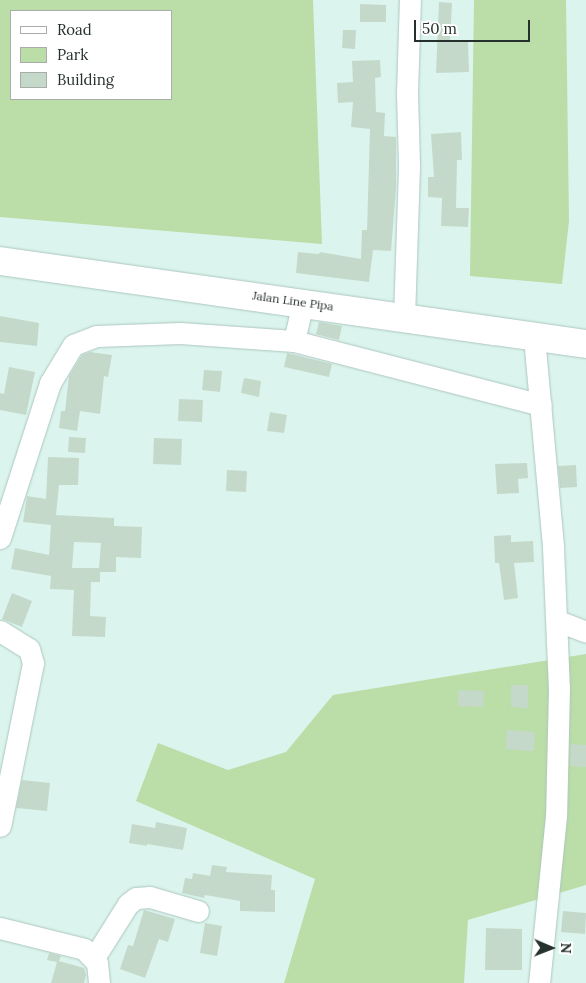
<!DOCTYPE html>
<html>
<head>
<meta charset="utf-8">
<style>
	body { margin:0 }
	#map { position:relative; width:586px; height:983px; overflow:hidden; background:#dbf5ee; font-family:Lora,serif }
	div>[style] { position:absolute }
	.green>* { inset:0; background:#bbdda7 }
	.building>* { inset:0; background:#c5d9cb }
	.roads { filter:drop-shadow(0 0 1px #adc6bf) drop-shadow(0 0 1px #adc6bf) }
	.minor>* { height:21px; margin:-10.5px; padding:0 10.5px; transform-origin:10.5px; border-radius:10.5px; background:#fff }
	.major>* { height:28px; margin:-14px; padding:0 14px; transform-origin:14px; border-radius:14px; background:#fff }
	span { translate:-50% -50%; white-space:nowrap; text-align:center; line-height:1.15; -webkit-text-stroke:4px #fff; paint-order:stroke }
	.street-label { font-size:12px; color:#26302d }
	.legend { position:absolute; left:10px; top:10px; width:162px; height:90px; box-sizing:border-box; background:#fff; border:1px solid #a8acab; margin:0; padding:6px 9px; list-style:none; font-size:15px; color:#26302d }
	.legend li { display:flex; align-items:center; gap:10px; height:25px }
	.legend b { width:25px; border:1px solid #a8acab }
	.north { position:absolute; left:526px; top:923px; width:50px; height:50px; -webkit-text-stroke:4px #fff; paint-order:stroke; rotate:91deg; font-size:14px; font-weight:700; line-height:20px; text-align:center; color:#26302d }
	.north::after { content:''; display:block; margin:auto; width:18px; height:22px; background:#26302d; clip-path:polygon(50% 0,100% 100%,50% 72%,0 100%) }
	.scale { position:absolute; left:414px; top:20px; width:116px; height:22px; box-sizing:border-box; border:2px solid #26302d; border-top:0; padding-left:6px; font-size:15px; line-height:18px; white-space:nowrap; color:#26302d; -webkit-text-stroke:4px #fff; paint-order:stroke }
</style>
</head>
<body>
<div id="map">
	<div class="green">
		<i style="clip-path:polygon(evenodd,0 0,313px 0,322px 244px,0 217px,0 0,171px 11px,171px 99px,11px 99px,11px 11px,171px 11px)"></i>
		<i style="clip-path:polygon(474px 0,566px 0,569px 221px,562px 284px,470px 276px)"></i>
		<i style="clip-path:polygon(586px 654px,586px 885px,468px 920px,464px 983px,284px 983px,315px 879px,136px 801px,158px 743px,228px 770px,286px 752px,333px 695px)"></i>
	</div>
	<div class="building">
		<i style="clip-path:polygon(439px 2px,452px 3px,450px 42px,468px 42px,469px 72px,436px 73px)"></i>
		<i style="clip-path:polygon(360px 4px,386px 5px,386px 22px,360px 22px)"></i>
		<i style="clip-path:polygon(343px 30px,356px 30px,355px 49px,342px 48px)"></i>
		<i style="clip-path:polygon(380px 60px,381px 77px,375px 78px,376px 112px,385px 113px,384px 136px,396px 137px,396px 188px,391px 251px,373px 250px,369px 282px,296px 273px,298px 252px,319px 254px,320px 252px,361px 259px,362px 230px,367px 230px,370px 129px,351px 127px,353px 102px,338px 103px,337px 83px,353px 82px,352px 61px)"></i>
		<i style="clip-path:polygon(461px 132px,462px 160px,457px 160px,456px 208px,469px 208px,468px 227px,441px 226px,442px 198px,428px 197px,428px 177px,434px 177px,431px 134px)"></i>
		<i style="clip-path:polygon(0 316px,39px 323px,37px 346px,0 342px)"></i>
		<i style="clip-path:polygon(319px 322px,342px 326px,339px 340px,316px 334px)"></i>
		<i style="clip-path:polygon(90px 352px,112px 355px,108px 377px,104px 376px,100px 414px,80px 411px,77px 431px,59px 428px,61px 411px,65px 411px,69px 376px,82px 355px)"></i>
		<i style="clip-path:polygon(287px 353px,332px 364px,329px 377px,284px 367px)"></i>
		<i style="clip-path:polygon(9px 367px,35px 372px,26px 415px,0 410px,0 393px,4px 394px)"></i>
		<i style="clip-path:polygon(204px 370px,222px 371px,220px 392px,202px 390px)"></i>
		<i style="clip-path:polygon(244px 378px,261px 381px,259px 397px,241px 393px)"></i>
		<i style="clip-path:polygon(179px 399px,203px 400px,202px 422px,178px 421px)"></i>
		<i style="clip-path:polygon(270px 412px,287px 415px,284px 433px,267px 431px)"></i>
		<i style="clip-path:polygon(69px 437px,86px 438px,85px 453px,68px 452px)"></i>
		<i style="clip-path:polygon(154px 438px,182px 439px,181px 465px,153px 464px)"></i>
		<i style="clip-path:polygon(evenodd,48px 457px,79px 458px,78px 485px,59px 485px,56px 515px,114px 518px,114px 526px,142px 527px,141px 558px,116px 557px,116px 572px,100px 572px,100px 582px,91px 582px,90px 616px,106px 617px,105px 637px,72px 636px,74px 590px,50px 589px,51px 576px,11px 569px,15px 548px,49px 555px,51px 525px,23px 522px,27px 496px,46px 499px,48px 457px,74px 542px,101px 543px,99px 568px,72px 568px,74px 542px)"></i>
		<i style="clip-path:polygon(527px 463px,528px 478px,518px 479px,519px 493px,497px 494px,495px 464px)"></i>
		<i style="clip-path:polygon(576px 465px,577px 487px,560px 488px,558px 466px)"></i>
		<i style="clip-path:polygon(227px 470px,247px 471px,246px 492px,226px 491px)"></i>
		<i style="clip-path:polygon(511px 535px,511px 542px,533px 541px,534px 562px,514px 563px,518px 598px,504px 600px,499px 563px,495px 563px,494px 536px)"></i>
		<i style="clip-path:polygon(12px 593px,32px 601px,22px 627px,2px 619px)"></i>
		<i style="clip-path:polygon(511px 685px,528px 685px,528px 708px,511px 707px)"></i>
		<i style="clip-path:polygon(458px 690px,484px 691px,483px 707px,458px 706px)"></i>
		<i style="clip-path:polygon(507px 730px,535px 732px,534px 751px,506px 749px)"></i>
		<i style="clip-path:polygon(571px 744px,586px 745px,586px 767px,570px 766px)"></i>
		<i style="clip-path:polygon(22px 780px,50px 783px,47px 811px,16px 808px)"></i>
		<i style="clip-path:polygon(156px 822px,187px 828px,183px 850px,147px 844px,147px 846px,129px 843px,132px 824px,155px 828px)"></i>
		<i style="clip-path:polygon(212px 865px,227px 867px,226px 872px,272px 875px,271px 890px,275px 890px,275px 912px,240px 911px,240px 901px,205px 895px,204px 898px,182px 893px,185px 878px,192px 879px,193px 873px,210px 876px)"></i>
		<i style="clip-path:polygon(144px 910px,175px 919px,168px 942px,159px 939px,145px 978px,120px 969px,128px 945px,133px 946px)"></i>
		<i style="clip-path:polygon(563px 911px,586px 913px,585px 934px,561px 932px)"></i>
		<i style="clip-path:polygon(205px 923px,222px 926px,217px 956px,200px 953px)"></i>
		<i style="clip-path:polygon(486px 928px,522px 929px,522px 970px,485px 970px)"></i>
		<i style="clip-path:polygon(49px 953px,61px 956px,59px 961px,84px 968px,86px 975px,84px 983px,51px 983px,57px 962px,47px 960px)"></i>
	</div>
	<div class="roads">
		<div class="minor">
			<i style="left:404px;top:318px;width:153px;rotate:-88.1deg"></i>
			<i style="left:409px;top:165px;width:72px;rotate:-91.6deg"></i>
			<i style="left:407px;top:93px;width:93px;rotate:-88.2deg"></i>
			<i style="left:534px;top:337px;width:211px;rotate:84.8deg"></i>
			<i style="left:553px;top:547px;width:141px;rotate:87.6deg"></i>
			<i style="left:559px;top:688px;width:128px;rotate:91.3deg"></i>
			<i style="left:556px;top:816px;width:168px;rotate:95.8deg"></i>
			<i style="left:294px;top:341px;width:255px;rotate:14.5deg"></i>
			<i style="left:0;top:538px;width:163px;rotate:-72.1deg"></i>
			<i style="left:50px;top:383px;width:44px;rotate:-58.8deg"></i>
			<i style="left:73px;top:345px;width:25px;rotate:-21deg"></i>
			<i style="left:96px;top:336px;width:84px;rotate:-2deg"></i>
			<i style="left:180px;top:333px;width:114px;rotate:4deg"></i>
			<i style="left:294px;top:341px;width:39px;rotate:-77deg"></i>
			<i style="left:558px;top:621px;width:30px;rotate:21deg"></i>
			<i style="left:0;top:631px;width:34px;rotate:32deg"></i>
			<i style="left:29px;top:649px;width:15px;rotate:74deg"></i>
			<i style="left:33px;top:663px;width:166px;rotate:101.4deg"></i>
			<i style="left:0;top:928px;width:87px;rotate:14deg"></i>
			<i style="left:84px;top:949px;width:19px;rotate:47deg"></i>
			<i style="left:97px;top:963px;width:20px;rotate:84deg"></i>
			<i style="left:94px;top:958px;width:64px;rotate:-57.8deg"></i>
			<i style="left:128px;top:904px;width:10px;rotate:-37deg"></i>
			<i style="left:136px;top:898px;width:14px;rotate:-4deg"></i>
			<i style="left:150px;top:897px;width:50px;rotate:16.3deg"></i>
		</div>
		<div class="major">
			<i style="left:0;top:261px;width:592px;rotate:8.06deg"></i>
		</div>
	</div>
	<div class="street-label">
		<span style="left:293px;top:301px;rotate:8deg">Jalan Line Pipa</span>
	</div>
	<ul class="legend">
	<li><b style="height:6px;background:#fff"></b>Road</li>
	<li><b style="height:14px;background:#bbdda7"></b>Park</li>
	<li><b style="height:14px;background:#c5d9cb"></b>Building</li>
	</ul>
	<div class="north">N</div>
	<div class="scale">50 m</div>
</div>
</body>
</html>
